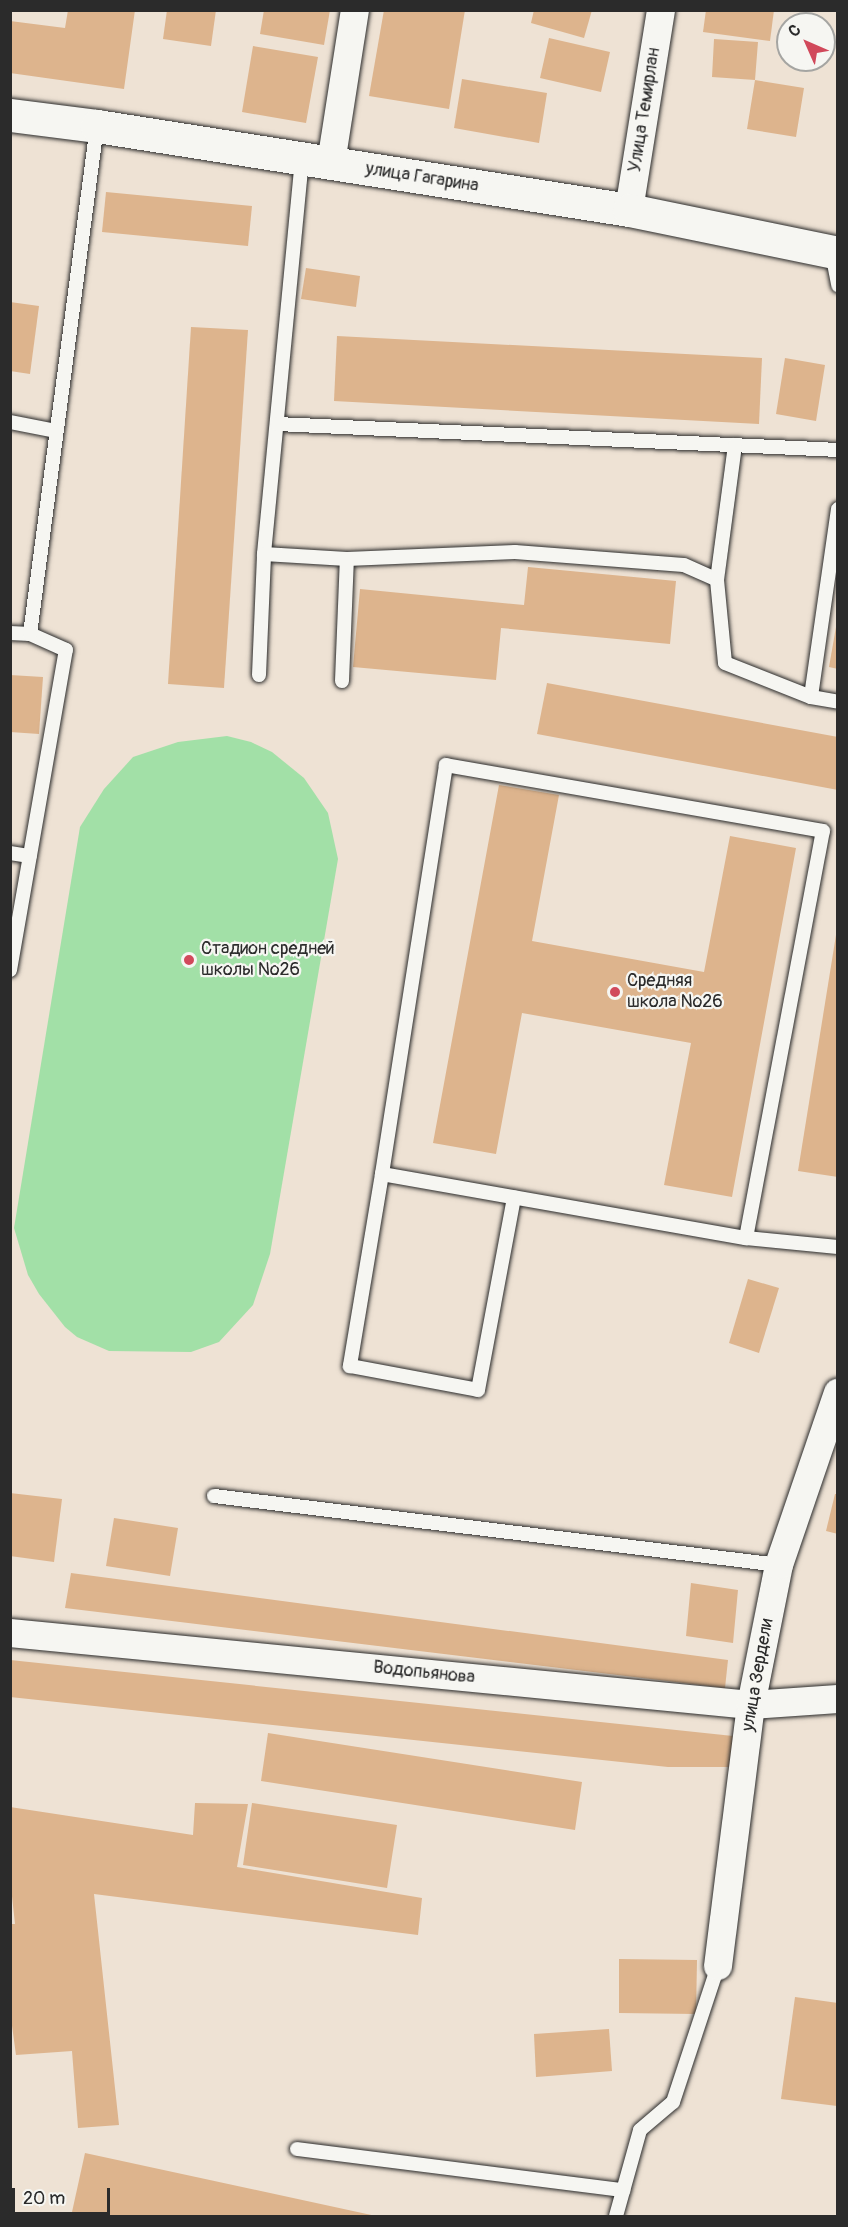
<!DOCTYPE html>
<html>
<head>
<meta charset="utf-8">
<style>
	body { margin:0 }
	#map { position:relative; width:848px; height:2227px; overflow:hidden; background:#eee2d4; font-family:Pangolin,sans-serif }
	div>[style] { position:absolute }
	.green>* { inset:0; background:#a2e0a7 }
	.building>* { inset:0; background:#ddb48d }
	.roads { filter:drop-shadow(0 0 2px #2b2b2b) drop-shadow(0 0 2px #2b2b2b) }
	.service>* { height:14px; margin:-7px; padding:0 7px; transform-origin:7px; border-radius:7px; background:#f6f6f2 }
	.minor>* { height:28px; margin:-14px; padding:0 14px; transform-origin:14px; border-radius:14px; background:#f6f6f2 }
	.secondary>* { height:33px; margin:-16.5px; padding:0 16.5px; transform-origin:16.5px; border-radius:16.5px; background:#f6f6f2 }
	.dots>* { width:16px; height:16px; translate:-50% -50%; box-sizing:border-box; border:3px solid #f6f6f2; border-radius:50% }
	span { translate:-50% -50%; white-space:nowrap; text-align:center; line-height:1.15; -webkit-text-stroke:4.5px #f6f6f2; paint-order:stroke }
	.street-label { font-size:18px; color:#2b2b2b }
	.poi-label { font-size:18px; color:#2b2b2b }
	.left { translate:0 -50%; text-align:left }
	.frame { position:absolute; inset:0; border:12px solid #2b2b2b; pointer-events:none }
	.north { position:absolute; left:776px; top:12px; width:60px; height:60px; box-sizing:border-box; background:#f6f6f2; border:2px solid #a5a5a2; border-radius:50%; rotate:315deg; font-size:16px; font-weight:700; line-height:24px; text-align:center; color:#2b2b2b }
	.north::after { content:''; display:block; margin:auto; width:21px; height:27px; background:#d1495b; clip-path:polygon(50% 0,100% 100%,50% 72%,0 100%) }
	.scale { position:absolute; left:12px; top:2188px; width:98px; height:27px; box-sizing:border-box; border:3px solid #2b2b2b; border-top:0; padding-left:8px; font-size:18px; line-height:21px; white-space:nowrap; color:#2b2b2b; -webkit-text-stroke:4px #f6f6f2; paint-order:stroke }
</style>
</head>
<body>
<div id="map">
	<div class="green">
		<i style="clip-path:polygon(227px 736px,251px 742px,272px 752px,304px 778px,328px 813px,338px 859px,270px 1254px,253px 1305px,219px 1342px,191px 1352px,109px 1351px,77px 1337px,65px 1327px,39px 1294px,28px 1275px,14px 1228px,80px 827px,104px 789px,133px 757px,178px 742px)"></i>
	</div>
	<div class="building">
		<i style="clip-path:polygon(68px 10px,135px 10px,124px 89px,10px 73px,10px 21px,65px 28px)"></i>
		<i style="clip-path:polygon(167px 10px,216px 10px,211px 46px,163px 39px)"></i>
		<i style="clip-path:polygon(264px 10px,330px 10px,324px 45px,260px 34px)"></i>
		<i style="clip-path:polygon(384px 10px,465px 10px,449px 109px,369px 96px)"></i>
		<i style="clip-path:polygon(534px 10px,592px 10px,584px 38px,531px 23px)"></i>
		<i style="clip-path:polygon(706px 10px,774px 10px,770px 41px,703px 32px)"></i>
		<i style="clip-path:polygon(549px 38px,610px 52px,601px 92px,540px 78px)"></i>
		<i style="clip-path:polygon(714px 39px,758px 42px,755px 80px,804px 88px,796px 137px,747px 129px,755px 80px,712px 77px)"></i>
		<i style="clip-path:polygon(253px 46px,318px 57px,306px 123px,242px 112px)"></i>
		<i style="clip-path:polygon(462px 79px,547px 93px,539px 143px,454px 128px)"></i>
		<i style="clip-path:polygon(106px 192px,252px 206px,248px 246px,102px 232px)"></i>
		<i style="clip-path:polygon(306px 268px,360px 276px,356px 307px,301px 299px)"></i>
		<i style="clip-path:polygon(10px 302px,39px 306px,30px 374px,10px 371px)"></i>
		<i style="clip-path:polygon(191px 327px,248px 330px,224px 688px,168px 684px)"></i>
		<i style="clip-path:polygon(337px 336px,762px 358px,759px 424px,334px 401px)"></i>
		<i style="clip-path:polygon(785px 358px,825px 365px,816px 421px,776px 414px)"></i>
		<i style="clip-path:polygon(528px 567px,676px 581px,670px 644px,501px 628px,496px 680px,353px 667px,360px 589px,524px 605px)"></i>
		<i style="clip-path:polygon(836px 627px,838px 627px,838px 669px,829px 667px)"></i>
		<i style="clip-path:polygon(10px 675px,43px 677px,39px 734px,10px 732px)"></i>
		<i style="clip-path:polygon(547px 683px,838px 737px,838px 790px,537px 734px)"></i>
		<i style="clip-path:polygon(499px 785px,559px 795px,532px 941px,704px 972px,730px 836px,796px 848px,732px 1197px,664px 1185px,691px 1043px,522px 1013px,496px 1154px,433px 1143px)"></i>
		<i style="clip-path:polygon(836px 935px,838px 935px,838px 1177px,798px 1171px)"></i>
		<i style="clip-path:polygon(748px 1279px,779px 1288px,759px 1353px,729px 1343px)"></i>
		<i style="clip-path:polygon(10px 1493px,62px 1499px,54px 1562px,10px 1556px)"></i>
		<i style="clip-path:polygon(835px 1494px,838px 1494px,838px 1534px,826px 1531px)"></i>
		<i style="clip-path:polygon(114px 1518px,178px 1528px,170px 1576px,106px 1566px)"></i>
		<i style="clip-path:polygon(71px 1573px,728px 1660px,725px 1688px,65px 1608px)"></i>
		<i style="clip-path:polygon(691px 1583px,738px 1590px,733px 1643px,686px 1636px)"></i>
		<i style="clip-path:polygon(10px 1660px,733px 1736px,732px 1767px,668px 1767px,10px 1697px)"></i>
		<i style="clip-path:polygon(268px 1733px,582px 1782px,575px 1830px,261px 1781px)"></i>
		<i style="clip-path:polygon(195px 1803px,248px 1804px,237px 1867px,422px 1898px,418px 1935px,94px 1894px,119px 2125px,78px 2128px,72px 2051px,16px 2055px,10px 2011px,10px 1924px,15px 1924px,10px 1878px,10px 1807px,193px 1835px)"></i>
		<i style="clip-path:polygon(252px 1803px,397px 1825px,387px 1888px,243px 1865px)"></i>
		<i style="clip-path:polygon(619px 1959px,697px 1960px,696px 2014px,619px 2013px)"></i>
		<i style="clip-path:polygon(795px 1997px,838px 2003px,837px 2106px,781px 2099px)"></i>
		<i style="clip-path:polygon(609px 2029px,612px 2071px,536px 2077px,534px 2034px)"></i>
		<i style="clip-path:polygon(85px 2153px,376px 2216px,92px 2216px,72px 2212px)"></i>
	</div>
	<div class="roads">
		<div class="service">
			<i style="left:302px;top:159px;width:397px;rotate:95.5deg"></i>
			<i style="left:264px;top:554px;width:83px;rotate:3.4deg"></i>
			<i style="left:347px;top:559px;width:168px;rotate:-2.4deg"></i>
			<i style="left:515px;top:552px;width:169px;rotate:4.4deg"></i>
			<i style="left:684px;top:565px;width:36px;rotate:24deg"></i>
			<i style="left:717px;top:580px;width:83px;rotate:84.5deg"></i>
			<i style="left:725px;top:663px;width:92px;rotate:21.6deg"></i>
			<i style="left:832px;top:253px;width:33px;rotate:79deg"></i>
			<i style="left:10px;top:422px;width:47px;rotate:11.1deg"></i>
			<i style="left:277px;top:424px;width:562px;rotate:2.65deg"></i>
			<i style="left:838px;top:509px;width:190px;rotate:98.2deg"></i>
			<i style="left:811px;top:697px;width:27px;rotate:10deg"></i>
			<i style="left:717px;top:580px;width:136px;rotate:-82.4deg"></i>
			<i style="left:10px;top:633px;width:20px;rotate:3deg"></i>
			<i style="left:259px;top:675px;width:121px;rotate:-87.6deg"></i>
			<i style="left:342px;top:681px;width:122px;rotate:-87.7deg"></i>
			<i style="left:10px;top:853px;width:20px;rotate:9deg"></i>
			<i style="left:10px;top:970px;width:325px;rotate:-80.1deg"></i>
			<i style="left:66px;top:650px;width:39px;rotate:-156deg"></i>
			<i style="left:30px;top:634px;width:512px;rotate:-82.49deg"></i>
			<i style="left:382px;top:1174px;width:195px;rotate:99.5deg"></i>
			<i style="left:350px;top:1366px;width:130px;rotate:10.6deg"></i>
			<i style="left:478px;top:1390px;width:196px;rotate:-79.4deg"></i>
			<i style="left:746px;top:1238px;width:414px;rotate:-79.3deg"></i>
			<i style="left:823px;top:831px;width:383px;rotate:-170.1deg"></i>
			<i style="left:446px;top:765px;width:414px;rotate:98.9deg"></i>
			<i style="left:382px;top:1174px;width:370px;rotate:10deg"></i>
			<i style="left:746px;top:1238px;width:92px;rotate:5.6deg"></i>
			<i style="left:214px;top:1496px;width:569px;rotate:6.96deg"></i>
			<i style="left:297px;top:2149px;width:329px;rotate:7.2deg"></i>
			<i style="left:616px;top:2216px;width:89px;rotate:-74.4deg"></i>
			<i style="left:640px;top:2130px;width:43px;rotate:-40.3deg"></i>
			<i style="left:673px;top:2102px;width:143px;rotate:-71.7deg"></i>
		</div>
		<div class="minor">
			<i style="left:331px;top:163px;width:155px;rotate:-81.1deg"></i>
			<i style="left:629px;top:210px;width:203px;rotate:-80.9deg"></i>
			<i style="left:10px;top:1633px;width:744px;rotate:5.55deg"></i>
			<i style="left:751px;top:1705px;width:87px;rotate:-3.9deg"></i>
			<i style="left:718px;top:1966px;width:263px;rotate:-82.8deg"></i>
			<i style="left:751px;top:1705px;width:143px;rotate:-78.7deg"></i>
			<i style="left:779px;top:1565px;width:182px;rotate:-71.1deg"></i>
		</div>
		<div class="secondary">
			<i style="left:10px;top:115px;width:88px;rotate:7.2deg"></i>
			<i style="left:97px;top:126px;width:539px;rotate:8.97deg"></i>
			<i style="left:629px;top:210px;width:213px;rotate:11.6deg"></i>
		</div>
	</div>
	<div class="dots">
		<i style="left:189px;top:960px;background:#d1495b"></i>
		<i style="left:615px;top:992px;background:#d1495b"></i>
	</div>
	<div class="street-label">
		<span style="left:645px;top:110px;rotate:-81deg">Улица Темирлан</span>
		<span style="left:422px;top:178px;rotate:9deg">улица Гагарина</span>
		<span style="left:424px;top:1673px;rotate:6deg">Водопьянова</span>
		<span style="left:758px;top:1675px;rotate:-80deg">улица Зердели</span>
	</div>
	<div class="poi-label">
		<span class="left" style="left:201px;top:960px">Стадион средней<br>школы №26</span>
		<span class="left" style="left:627px;top:992px">Средняя<br>школа №26</span>
	</div>
	<div class="frame"></div>
	<div class="north">С</div>
	<div class="scale">20 m</div>
</div>
</body>
</html>
